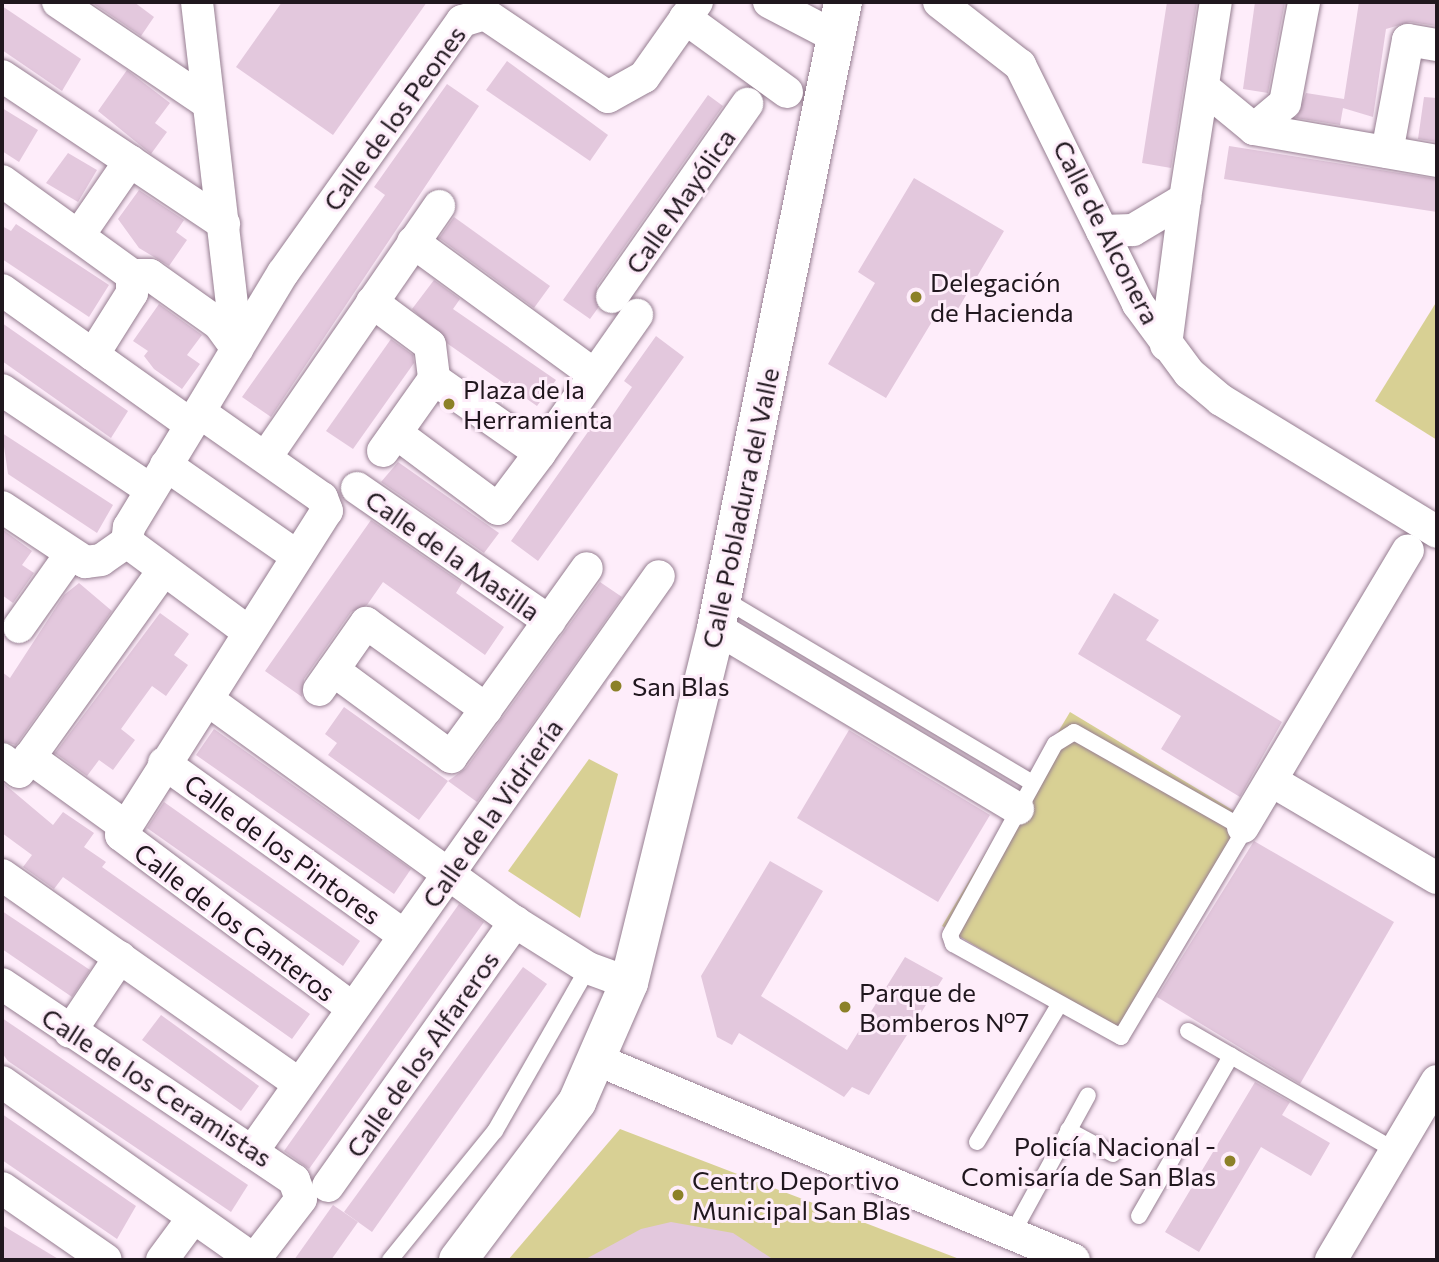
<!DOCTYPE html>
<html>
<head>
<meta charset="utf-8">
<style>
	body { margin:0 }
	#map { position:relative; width:1439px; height:1262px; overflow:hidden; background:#feedfa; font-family:Commissioner,sans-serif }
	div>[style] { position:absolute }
	.green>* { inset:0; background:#d8d094 }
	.building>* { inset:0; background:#e3c8dd }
	.roads { filter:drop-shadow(0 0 2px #967e91) drop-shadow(0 0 2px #967e91) }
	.lane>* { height:16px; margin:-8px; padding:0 8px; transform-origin:8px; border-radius:8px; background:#fff }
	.street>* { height:32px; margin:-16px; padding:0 16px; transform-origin:16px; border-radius:16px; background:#fff }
	.secondary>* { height:38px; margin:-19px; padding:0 19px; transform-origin:19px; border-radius:19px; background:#fff }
	.dots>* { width:19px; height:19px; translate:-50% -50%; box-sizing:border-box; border:4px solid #feedfa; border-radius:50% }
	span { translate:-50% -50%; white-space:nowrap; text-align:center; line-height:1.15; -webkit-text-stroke:6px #feedfa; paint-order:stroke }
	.street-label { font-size:26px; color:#20171e }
	.poi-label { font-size:26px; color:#20171e }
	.left { translate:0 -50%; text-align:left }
	.right { translate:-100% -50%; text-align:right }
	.frame { position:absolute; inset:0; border:4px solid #20171e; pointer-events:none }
</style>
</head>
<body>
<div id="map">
	<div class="green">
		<i style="clip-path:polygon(1437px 301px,1437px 440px,1375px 401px)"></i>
		<i style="clip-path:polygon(1070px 712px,1249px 820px,1122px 1033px,942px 926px)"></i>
		<i style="clip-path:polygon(589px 759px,618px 774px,580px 918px,508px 871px)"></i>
		<i style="clip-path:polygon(620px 1129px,962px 1260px,508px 1260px)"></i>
	</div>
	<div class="building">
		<i style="clip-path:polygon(91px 2px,134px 2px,154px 17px,141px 36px)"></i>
		<i style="clip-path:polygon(282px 2px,427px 2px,333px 135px,236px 67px)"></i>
		<i style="clip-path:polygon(1167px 2px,1197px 2px,1171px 168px,1142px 163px)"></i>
		<i style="clip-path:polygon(1255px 2px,1285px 2px,1268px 93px,1243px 89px)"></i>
		<i style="clip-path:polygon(1359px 2px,1437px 4px,1437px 26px,1410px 22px,1386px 29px,1373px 117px,1343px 108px,1340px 125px,1296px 118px,1306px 93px,1344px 99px)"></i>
		<i style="clip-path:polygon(2px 6px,81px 59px,62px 91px,2px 50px)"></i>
		<i style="clip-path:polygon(507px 61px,608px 135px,590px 161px,486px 90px)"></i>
		<i style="clip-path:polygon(127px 70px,170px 103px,155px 123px,167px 132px,151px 154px,98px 111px)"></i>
		<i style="clip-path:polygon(447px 84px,479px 106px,271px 417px,242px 397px,385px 195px,374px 187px)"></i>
		<i style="clip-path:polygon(708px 95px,723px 106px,597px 286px,598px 308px,590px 319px,563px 300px)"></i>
		<i style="clip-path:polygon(1424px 97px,1437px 98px,1437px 142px,1418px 139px)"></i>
		<i style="clip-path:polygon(2px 108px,38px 130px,19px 162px,2px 151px)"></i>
		<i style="clip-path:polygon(1229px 146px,1437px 179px,1437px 212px,1224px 179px)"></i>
		<i style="clip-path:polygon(68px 153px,97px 170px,78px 202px,46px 183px)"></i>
		<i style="clip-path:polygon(914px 178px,1004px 231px,952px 319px,939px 310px,886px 398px,828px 364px,875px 283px,858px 272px)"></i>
		<i style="clip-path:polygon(139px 190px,184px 220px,176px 232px,187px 240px,169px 266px,139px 248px,118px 219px)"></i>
		<i style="clip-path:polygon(454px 217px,550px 286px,534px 308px,439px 238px)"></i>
		<i style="clip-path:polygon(16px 224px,109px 285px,89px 317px,2px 259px,2px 226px,11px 231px)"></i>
		<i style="clip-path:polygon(434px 280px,460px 299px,453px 309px,556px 380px,537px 406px,448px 344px,412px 309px)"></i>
		<i style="clip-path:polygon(159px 304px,202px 335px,187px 355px,200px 364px,182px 389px,154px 369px,144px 356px,148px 351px,133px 341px)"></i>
		<i style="clip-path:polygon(2px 323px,128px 411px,111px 438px,2px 361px)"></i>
		<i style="clip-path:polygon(656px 336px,684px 357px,538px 561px,511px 541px,602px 412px,611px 418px,632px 387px,624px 381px)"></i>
		<i style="clip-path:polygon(391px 339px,413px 355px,414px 363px,353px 449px,326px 431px)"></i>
		<i style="clip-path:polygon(2px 433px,113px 505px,97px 533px,8px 474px)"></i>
		<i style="clip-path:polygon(398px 462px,499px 533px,484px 553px,381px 482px)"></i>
		<i style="clip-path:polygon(371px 520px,462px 583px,456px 593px,504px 627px,485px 655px,383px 582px,367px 605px,351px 612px,304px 679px,302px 697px,265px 671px)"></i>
		<i style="clip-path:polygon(2px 529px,32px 551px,22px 565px,34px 573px,13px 603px,2px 595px)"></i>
		<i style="clip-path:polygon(600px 582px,622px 597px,477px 802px,448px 781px,419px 820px,328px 755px,337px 743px,325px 734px,344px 707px,448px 781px,466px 768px)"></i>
		<i style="clip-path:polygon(79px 583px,112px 611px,16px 745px,2px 741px,2px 672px,10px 678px,64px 595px)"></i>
		<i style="clip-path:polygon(1114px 593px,1159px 620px,1146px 640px,1282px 722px,1240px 797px,1161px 749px,1181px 716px,1078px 654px)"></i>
		<i style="clip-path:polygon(160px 613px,189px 634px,174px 655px,188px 665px,166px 696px,152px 686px,136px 708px,121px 729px,135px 740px,113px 770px,99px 760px,87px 776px,55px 753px)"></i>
		<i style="clip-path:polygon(214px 729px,411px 869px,394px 894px,196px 755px)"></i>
		<i style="clip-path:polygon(849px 730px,990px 815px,938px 902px,797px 818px)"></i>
		<i style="clip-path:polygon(2px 782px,53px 825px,63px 812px,94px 833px,84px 847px,106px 862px,102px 867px,310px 1014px,292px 1039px,63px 877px,54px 889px,23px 867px,32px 855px,2px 833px)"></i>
		<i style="clip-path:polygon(164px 802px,360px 941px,343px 966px,147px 828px)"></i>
		<i style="clip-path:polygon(1254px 841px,1394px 922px,1300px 1084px,1157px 997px)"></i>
		<i style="clip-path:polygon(770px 861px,823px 891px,761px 996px,847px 1050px,905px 957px,943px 978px,869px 1095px,852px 1087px,844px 1097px,739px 1033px,732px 1045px,717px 1037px,701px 976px)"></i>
		<i style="clip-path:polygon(459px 904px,484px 922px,309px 1169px,284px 1151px)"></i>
		<i style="clip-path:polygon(2px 911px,90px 970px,72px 997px,2px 949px)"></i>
		<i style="clip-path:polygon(523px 967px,547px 984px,372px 1232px,344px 1212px)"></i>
		<i style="clip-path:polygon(161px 1015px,259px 1086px,241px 1111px,142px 1040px)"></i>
		<i style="clip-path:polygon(2px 1018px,248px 1185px,231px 1212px,8px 1061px,2px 1053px)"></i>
		<i style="clip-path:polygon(1255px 1082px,1290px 1102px,1282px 1115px,1330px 1143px,1311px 1176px,1261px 1147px,1199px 1252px,1165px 1232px)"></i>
		<i style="clip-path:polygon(2px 1114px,136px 1206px,117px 1239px,2px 1160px)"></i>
		<i style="clip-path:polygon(333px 1205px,358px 1222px,331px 1260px,294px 1260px)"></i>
		<i style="clip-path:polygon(671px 1222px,733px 1233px,774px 1260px,584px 1260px,641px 1229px)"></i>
		<i style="clip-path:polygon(2px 1225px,60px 1260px,2px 1260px)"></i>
	</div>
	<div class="roads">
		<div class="lane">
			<i style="left:722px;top:598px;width:361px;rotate:30.8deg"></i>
			<i style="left:1074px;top:732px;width:197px;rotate:29.6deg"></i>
			<i style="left:1245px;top:829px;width:242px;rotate:120.8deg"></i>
			<i style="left:1121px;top:1037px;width:192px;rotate:-151deg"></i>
			<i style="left:953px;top:944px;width:9px;rotate:-108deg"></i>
			<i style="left:950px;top:935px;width:218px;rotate:-61.2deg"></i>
			<i style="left:1055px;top:744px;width:22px;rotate:-32deg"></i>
			<i style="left:1188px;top:1031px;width:240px;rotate:30deg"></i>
			<i style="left:1068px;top:1130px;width:51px;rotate:28.1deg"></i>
			<i style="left:977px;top:1142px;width:160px;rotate:-59.1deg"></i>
			<i style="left:1139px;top:1216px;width:185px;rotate:-60.1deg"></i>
			<i style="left:1012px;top:1234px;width:158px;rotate:-61.3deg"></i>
			<i style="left:390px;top:1260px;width:166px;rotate:-50.9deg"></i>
			<i style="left:495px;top:1131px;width:188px;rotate:-60.3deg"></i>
		</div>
		<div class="street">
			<i style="left:58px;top:2px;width:181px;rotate:34deg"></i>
			<i style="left:197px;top:2px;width:349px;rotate:83.4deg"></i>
			<i style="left:769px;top:2px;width:78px;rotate:27.6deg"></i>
			<i style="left:939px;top:2px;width:103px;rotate:37.9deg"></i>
			<i style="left:1020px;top:65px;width:267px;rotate:63.7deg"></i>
			<i style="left:1138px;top:304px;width:86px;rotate:53.5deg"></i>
			<i style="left:1189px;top:373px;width:42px;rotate:40.2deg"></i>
			<i style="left:1221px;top:400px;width:253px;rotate:31.4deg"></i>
			<i style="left:685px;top:18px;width:126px;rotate:36deg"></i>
			<i style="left:2px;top:76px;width:267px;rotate:33.7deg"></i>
			<i style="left:1203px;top:87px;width:66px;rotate:39.5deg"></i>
			<i style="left:1254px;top:129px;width:186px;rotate:9.9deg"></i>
			<i style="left:1254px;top:129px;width:40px;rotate:-40deg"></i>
			<i style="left:1285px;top:103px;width:103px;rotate:-79.3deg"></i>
			<i style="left:1387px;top:152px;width:114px;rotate:-79.4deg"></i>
			<i style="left:1408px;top:40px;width:29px;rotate:10deg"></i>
			<i style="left:2px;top:181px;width:160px;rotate:35.9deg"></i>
			<i style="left:132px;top:275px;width:18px"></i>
			<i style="left:150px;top:275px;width:85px;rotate:35.4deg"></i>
			<i style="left:219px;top:324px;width:31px;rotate:54deg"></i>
			<i style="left:1102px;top:231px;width:31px;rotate:-2deg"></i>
			<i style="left:1133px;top:230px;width:61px;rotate:-30.8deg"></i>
			<i style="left:1185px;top:199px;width:199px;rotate:-81.1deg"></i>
			<i style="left:79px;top:235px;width:90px;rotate:-55.4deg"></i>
			<i style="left:413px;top:242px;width:225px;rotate:36.2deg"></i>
			<i style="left:2px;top:290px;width:231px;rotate:35.5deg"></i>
			<i style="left:612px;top:297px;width:236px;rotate:-55deg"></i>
			<i style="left:372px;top:302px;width:72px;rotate:36.6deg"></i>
			<i style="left:430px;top:345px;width:34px;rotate:83deg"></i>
			<i style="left:1166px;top:345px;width:147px;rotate:-82.6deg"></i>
			<i style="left:93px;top:355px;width:73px;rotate:-57.8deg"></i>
			<i style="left:132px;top:293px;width:18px;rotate:-90deg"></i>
			<i style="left:2px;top:390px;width:179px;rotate:33.9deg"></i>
			<i style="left:199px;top:412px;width:135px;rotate:121.3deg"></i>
			<i style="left:129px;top:527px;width:15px;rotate:98deg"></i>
			<i style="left:127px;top:542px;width:148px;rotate:36.5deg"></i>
			<i style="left:396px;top:433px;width:127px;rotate:36.7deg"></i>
			<i style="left:498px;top:509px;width:70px;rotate:-53.1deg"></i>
			<i style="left:383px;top:451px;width:88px;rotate:-54.7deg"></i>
			<i style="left:434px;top:379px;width:129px;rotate:34.9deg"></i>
			<i style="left:540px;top:453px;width:169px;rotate:-54.9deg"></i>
			<i style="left:266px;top:457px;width:305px;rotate:-55.4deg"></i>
			<i style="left:166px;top:465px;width:160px;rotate:34.8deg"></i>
			<i style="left:357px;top:488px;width:234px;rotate:34.7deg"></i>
			<i style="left:2px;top:507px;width:100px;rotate:33.5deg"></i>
			<i style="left:85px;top:562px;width:16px;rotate:-7deg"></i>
			<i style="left:101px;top:560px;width:32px;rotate:-35deg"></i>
			<i style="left:19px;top:627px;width:88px;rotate:-54.7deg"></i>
			<i style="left:716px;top:628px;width:352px;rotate:30.9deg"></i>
			<i style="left:333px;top:670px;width:147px;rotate:36.4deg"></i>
			<i style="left:451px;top:757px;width:59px;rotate:-53.9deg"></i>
			<i style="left:319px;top:690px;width:82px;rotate:-55deg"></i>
			<i style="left:366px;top:623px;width:148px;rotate:35.6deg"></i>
			<i style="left:486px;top:709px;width:173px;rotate:-54.4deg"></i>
			<i style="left:208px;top:700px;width:379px;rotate:35.9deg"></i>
			<i style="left:515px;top:922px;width:86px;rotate:32.2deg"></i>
			<i style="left:588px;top:968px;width:44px;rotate:20.1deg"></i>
			<i style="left:29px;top:757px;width:115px;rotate:35.8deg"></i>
			<i style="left:2px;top:759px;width:21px;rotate:37deg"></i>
			<i style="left:19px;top:772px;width:246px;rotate:-54.4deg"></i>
			<i style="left:164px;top:763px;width:293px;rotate:35.7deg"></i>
			<i style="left:1272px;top:781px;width:191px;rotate:30.5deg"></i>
			<i style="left:1243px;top:827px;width:322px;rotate:-59.2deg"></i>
			<i style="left:2px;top:875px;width:363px;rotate:35.1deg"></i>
			<i style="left:2px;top:984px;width:352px;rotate:33.9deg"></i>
			<i style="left:294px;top:1180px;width:20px;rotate:70deg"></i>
			<i style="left:301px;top:1199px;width:77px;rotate:127.6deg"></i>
			<i style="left:351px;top:1007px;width:287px;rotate:-143.2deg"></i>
			<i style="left:121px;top:835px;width:384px;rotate:-57.6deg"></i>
			<i style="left:327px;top:511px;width:14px;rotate:-111deg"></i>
			<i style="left:322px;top:498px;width:150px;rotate:-145deg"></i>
			<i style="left:199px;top:412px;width:162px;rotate:-58.9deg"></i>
			<i style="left:283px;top:273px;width:309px;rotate:-54.6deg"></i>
			<i style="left:462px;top:21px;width:24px;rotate:-17deg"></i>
			<i style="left:485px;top:14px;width:148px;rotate:34deg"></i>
			<i style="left:608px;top:97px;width:41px;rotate:-29.1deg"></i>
			<i style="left:644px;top:77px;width:92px;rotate:-54.8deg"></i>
			<i style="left:70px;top:1032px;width:90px;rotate:-56.3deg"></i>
			<i style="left:600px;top:1061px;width:514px;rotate:22.77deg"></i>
			<i style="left:2px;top:1082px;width:309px;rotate:35.2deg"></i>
			<i style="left:252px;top:1152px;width:705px;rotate:-54.76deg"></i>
			<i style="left:328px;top:1186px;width:324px;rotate:-54.7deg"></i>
			<i style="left:2px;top:1188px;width:126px;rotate:34.7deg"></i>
			<i style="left:162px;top:1260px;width:52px;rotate:-53.6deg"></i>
			<i style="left:1331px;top:1260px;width:208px;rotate:-59.4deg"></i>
		</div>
		<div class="secondary">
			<i style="left:458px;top:1260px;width:198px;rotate:-53deg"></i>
			<i style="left:577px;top:1102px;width:130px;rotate:-66.4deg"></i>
			<i style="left:629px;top:983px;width:366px;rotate:-76.2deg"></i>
			<i style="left:716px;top:628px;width:639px;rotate:-78.53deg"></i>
		</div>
	</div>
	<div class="dots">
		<i style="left:916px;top:297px;background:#8c8128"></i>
		<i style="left:449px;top:404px;background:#8c8128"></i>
		<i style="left:616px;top:686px;background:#8c8128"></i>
		<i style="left:845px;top:1007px;background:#8c8128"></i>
		<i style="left:1230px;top:1161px;background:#8c8128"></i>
		<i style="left:678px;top:1195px;background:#8c8128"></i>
	</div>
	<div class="street-label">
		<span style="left:394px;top:118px;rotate:-54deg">Calle de los Peones</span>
		<span style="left:680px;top:201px;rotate:-55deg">Calle Mayólica</span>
		<span style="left:1107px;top:232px;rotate:63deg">Calle de Alconera</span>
		<span style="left:740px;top:508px;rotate:-78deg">Calle Pobladura del Valle</span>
		<span style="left:453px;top:555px;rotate:35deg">Calle de la Masilla</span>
		<span style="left:492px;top:813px;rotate:-55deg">Calle de la Vidriería</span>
		<span style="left:283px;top:849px;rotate:36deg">Calle de los Pintores</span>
		<span style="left:235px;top:922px;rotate:37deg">Calle de los Canteros</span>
		<span style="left:422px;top:1054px;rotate:-55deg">Calle de los Alfareros</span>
		<span style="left:157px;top:1087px;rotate:33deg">Calle de los Ceramistas</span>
	</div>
	<div class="poi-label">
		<span class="left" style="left:930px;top:297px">Delegación<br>de Hacienda</span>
		<span class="left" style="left:463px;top:404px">Plaza de la<br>Herramienta</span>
		<span class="left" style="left:632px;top:686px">San Blas</span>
		<span class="left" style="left:859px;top:1007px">Parque de<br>Bomberos Nº7</span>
		<span class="right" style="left:1216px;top:1161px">Policía Nacional -<br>Comisaría de San Blas</span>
		<span class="left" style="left:692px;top:1195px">Centro Deportivo<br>Municipal San Blas</span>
	</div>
	<div class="frame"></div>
</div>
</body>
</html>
